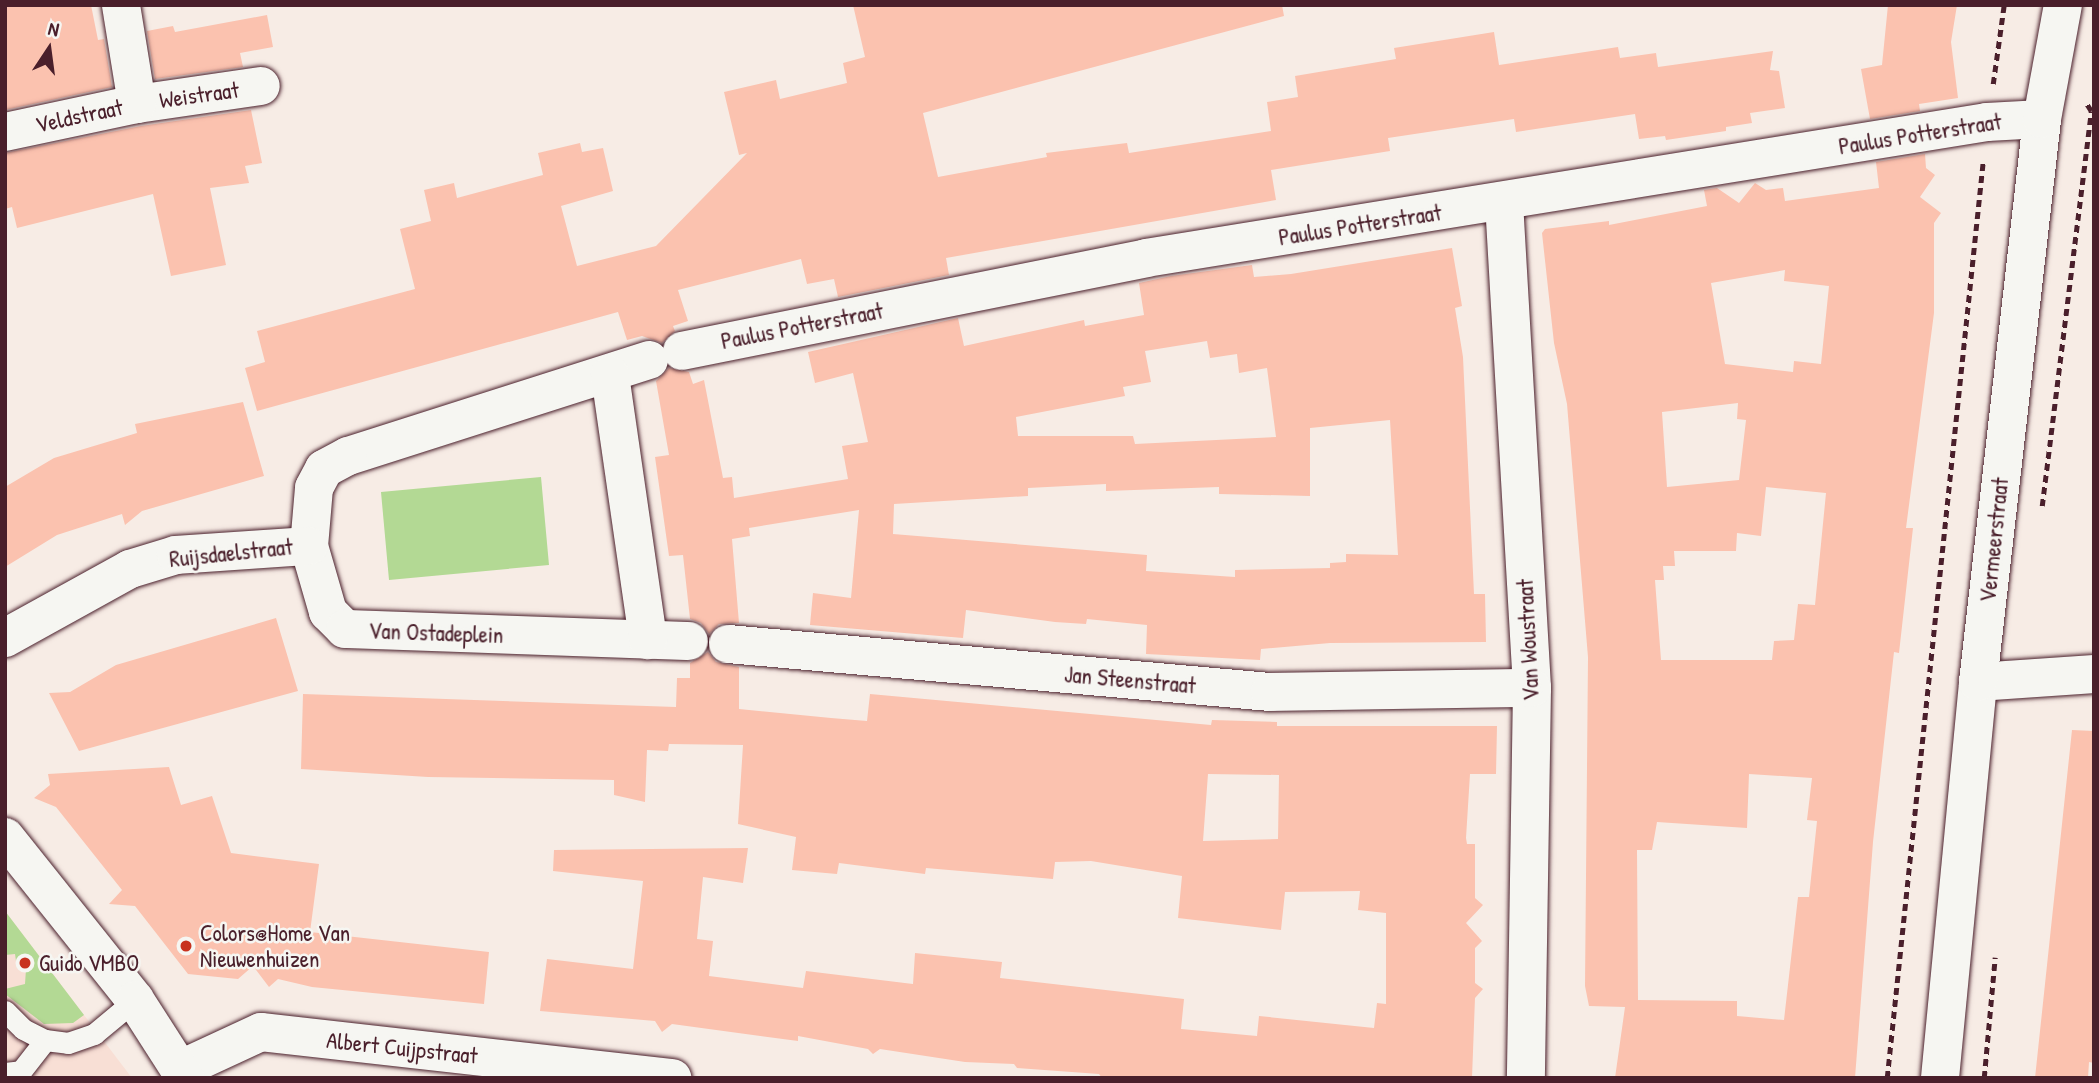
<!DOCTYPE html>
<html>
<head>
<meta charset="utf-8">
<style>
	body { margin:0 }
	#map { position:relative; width:2099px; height:1083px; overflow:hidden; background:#f7ece5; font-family:"Patrick Hand",sans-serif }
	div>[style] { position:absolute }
	.built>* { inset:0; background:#f8dfd5 }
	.green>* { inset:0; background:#b3d994 }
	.building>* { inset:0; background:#fbc2af }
	.path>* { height:4.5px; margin-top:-2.25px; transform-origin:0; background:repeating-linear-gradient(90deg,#4a1f2b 0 7px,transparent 0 12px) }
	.roads { filter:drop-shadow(0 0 2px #4a1f2b) drop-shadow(0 0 2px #4a1f2b) }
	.lane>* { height:21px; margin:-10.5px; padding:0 10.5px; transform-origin:10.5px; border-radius:10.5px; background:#f6f6f2 }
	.street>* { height:38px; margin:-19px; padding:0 19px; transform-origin:19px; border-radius:19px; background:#f6f6f2 }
	.secondary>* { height:38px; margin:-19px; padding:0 19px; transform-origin:19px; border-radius:19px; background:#f6f6f2 }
	.dots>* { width:19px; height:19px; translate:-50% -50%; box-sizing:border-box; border:4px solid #f6f6f2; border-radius:50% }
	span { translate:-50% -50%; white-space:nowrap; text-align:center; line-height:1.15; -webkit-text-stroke:5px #f6f6f2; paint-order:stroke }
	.street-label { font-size:23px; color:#4a1f2b }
	.poi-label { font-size:23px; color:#4a1f2b }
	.left { translate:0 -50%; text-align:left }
	.frame { position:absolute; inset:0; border:7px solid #4a1f2b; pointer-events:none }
	.north { position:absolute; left:14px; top:14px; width:70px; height:70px; -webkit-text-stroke:5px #f6f6f2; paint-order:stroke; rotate:13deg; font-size:19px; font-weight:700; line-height:28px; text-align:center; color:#4a1f2b }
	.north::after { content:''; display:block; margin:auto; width:24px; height:32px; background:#4a1f2b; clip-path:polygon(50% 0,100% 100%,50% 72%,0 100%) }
</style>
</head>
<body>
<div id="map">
	<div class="built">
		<i style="clip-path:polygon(5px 911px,84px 1015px,132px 1078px,5px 1078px)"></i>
	</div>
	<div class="green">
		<i style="clip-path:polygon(541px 477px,549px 565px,389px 580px,381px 492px)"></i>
		<i style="clip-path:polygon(5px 911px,84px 1015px,73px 1023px,44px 1024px,5px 994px,5px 989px,25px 984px,26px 969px,17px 968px,15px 954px,5px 955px)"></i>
	</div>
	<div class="building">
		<i style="clip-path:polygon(5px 5px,91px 5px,98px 40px,104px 39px,112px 87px,5px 110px)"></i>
		<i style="clip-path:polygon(853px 5px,1282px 5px,1284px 16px,923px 113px,938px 177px,1047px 157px,1046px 153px,1127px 143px,1129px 153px,1271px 131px,1267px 102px,1298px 97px,1295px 76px,1396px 59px,1394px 48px,1494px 32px,1499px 65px,1618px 47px,1620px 58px,1656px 53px,1658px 67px,1773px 51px,1770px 70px,1779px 71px,1785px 108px,1750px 113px,1752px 123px,1726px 127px,1726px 131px,1666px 140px,1665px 136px,1639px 139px,1635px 114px,1516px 132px,1514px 119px,1388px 138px,1390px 151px,1271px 170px,1276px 200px,946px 258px,949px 275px,838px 297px,834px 279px,807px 284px,801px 259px,678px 290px,688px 321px,673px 326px,675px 331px,662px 343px,642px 336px,627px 340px,618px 312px,257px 411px,245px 368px,265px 362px,257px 331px,415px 289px,400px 229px,431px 221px,424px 190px,454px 183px,457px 198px,543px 175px,538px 153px,580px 143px,582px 152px,603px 148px,613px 191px,561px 206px,577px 266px,656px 246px,747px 153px,739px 155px,724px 92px,776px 80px,780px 99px,847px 83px,843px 63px,865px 57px)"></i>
		<i style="clip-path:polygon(1888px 5px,1957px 5px,1951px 42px,1958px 98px,1919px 104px,1920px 111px,1870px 119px,1861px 69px,1882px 65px)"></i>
		<i style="clip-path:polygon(267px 15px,273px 47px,240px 53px,243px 67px,155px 79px,147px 31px,173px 26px,175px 32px)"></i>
		<i style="clip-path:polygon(251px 110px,262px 163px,245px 166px,249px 183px,210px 188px,226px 265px,171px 276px,153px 194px,17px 228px,12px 207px,5px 209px,5px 153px,141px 126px)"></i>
		<i style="clip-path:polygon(evenodd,1925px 154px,1926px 168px,1935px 175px,1920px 197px,1941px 213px,1934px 223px,1934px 313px,1906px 528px,1913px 528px,1899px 653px,1894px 652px,1873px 842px,1855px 1078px,1615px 1078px,1625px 1007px,1589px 1006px,1585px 986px,1588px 657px,1567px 404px,1554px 343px,1542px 233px,1545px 229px,1609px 221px,1609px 225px,1707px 206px,1704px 190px,1717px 188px,1739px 203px,1755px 183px,1766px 190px,1783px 188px,1785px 201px,1879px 188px,1876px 162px,1925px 154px,1785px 270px,1784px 281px,1829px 286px,1821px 364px,1794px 361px,1793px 372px,1725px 364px,1711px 283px,1785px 270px,1925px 154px,1738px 403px,1737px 419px,1746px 420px,1739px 480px,1667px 487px,1662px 412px,1738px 403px,1925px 154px,1766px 487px,1826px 493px,1815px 605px,1798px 604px,1794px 640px,1774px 641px,1772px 660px,1661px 660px,1655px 580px,1664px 580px,1663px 566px,1675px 566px,1674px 551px,1736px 551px,1737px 533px,1761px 536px,1766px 487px,1925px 154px,1749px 774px,1812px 778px,1807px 820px,1817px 821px,1809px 897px,1798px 897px,1784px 1020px,1737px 1016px,1737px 1001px,1638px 1000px,1637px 850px,1652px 850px,1657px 822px,1747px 828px,1749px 774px)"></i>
		<i style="clip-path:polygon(evenodd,1452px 248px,1462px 306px,1455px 308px,1463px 357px,1474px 594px,1485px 594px,1486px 642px,1330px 643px,1261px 649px,1260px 660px,1146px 654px,1147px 625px,1087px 619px,1086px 624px,1055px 622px,966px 610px,963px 638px,810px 625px,813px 593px,851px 598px,859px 510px,749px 528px,750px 536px,732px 539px,739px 623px,719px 624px,709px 634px,701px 623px,690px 619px,683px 555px,669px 556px,655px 457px,669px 455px,656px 381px,669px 368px,689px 372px,693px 384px,704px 380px,723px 478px,732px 477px,734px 498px,848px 479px,842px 446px,868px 442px,853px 373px,815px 383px,808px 352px,958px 318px,964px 346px,1084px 320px,1085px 326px,1144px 315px,1139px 283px,1171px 276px,1252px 265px,1254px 277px,1291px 274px,1452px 248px,1207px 341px,1210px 358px,1237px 354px,1239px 373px,1267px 368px,1276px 437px,1135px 444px,1133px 436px,1018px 436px,1016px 417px,1125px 396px,1123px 387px,1151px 382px,1145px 351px,1207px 341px,1452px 248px,1390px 420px,1398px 555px,1346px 554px,1346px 562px,1330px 563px,1330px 568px,1235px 570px,1235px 577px,1146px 571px,1147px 555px,893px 534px,894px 504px,1028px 496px,1028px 488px,1106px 484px,1106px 491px,1219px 487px,1219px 494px,1310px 496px,1310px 428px,1390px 420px)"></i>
		<i style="clip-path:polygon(243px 402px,264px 476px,142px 511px,125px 525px,122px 514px,57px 535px,5px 567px,5px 487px,54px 458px,137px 433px,135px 424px)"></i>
		<i style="clip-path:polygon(276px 618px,298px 691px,79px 751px,49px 693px,70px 692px,116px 665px)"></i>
		<i style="clip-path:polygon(evenodd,708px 652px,716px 662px,739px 667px,739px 709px,831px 718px,867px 721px,870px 694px,1211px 725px,1212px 720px,1277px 722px,1277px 726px,1497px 726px,1496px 774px,1470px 774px,1466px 838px,1467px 844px,1475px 844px,1475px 898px,1483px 905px,1466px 923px,1482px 941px,1475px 948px,1475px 983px,1483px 989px,1475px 998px,1472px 1078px,1102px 1078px,1099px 1074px,1017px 1068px,1014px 1064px,965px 1062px,880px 1049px,873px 1054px,868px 1049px,798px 1036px,798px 1041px,672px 1024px,662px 1032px,655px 1021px,540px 1011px,547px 959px,633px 969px,643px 881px,553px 871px,554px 850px,748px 848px,743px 883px,703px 877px,697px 939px,713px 941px,709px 976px,803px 988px,806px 971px,913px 984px,915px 953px,1002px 962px,1000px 978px,1184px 999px,1181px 1029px,1257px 1036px,1259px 1016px,1374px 1028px,1377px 1003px,1386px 1004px,1386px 913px,1358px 910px,1360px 891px,1285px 892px,1281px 930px,1178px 918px,1182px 876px,1091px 861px,1055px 862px,1053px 879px,926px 868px,925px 874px,839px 863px,837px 874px,792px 870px,796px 837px,738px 824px,743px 745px,669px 744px,668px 751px,647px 750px,645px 802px,614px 795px,614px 780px,428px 777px,301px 769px,303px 694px,676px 707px,677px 678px,690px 678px,690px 663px,708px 652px,1208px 774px,1279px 775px,1278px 839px,1203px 841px,1208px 774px)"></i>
		<i style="clip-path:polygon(2072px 730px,2094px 731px,2094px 1063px,2089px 1062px,2088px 1078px,2035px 1078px)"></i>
		<i style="clip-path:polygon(169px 767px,181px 805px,212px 796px,231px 853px,319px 864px,310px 932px,489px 952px,484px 1004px,312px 987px,278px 979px,269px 987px,253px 966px,238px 979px,188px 974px,135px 906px,109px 904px,122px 890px,56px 807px,34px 798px,50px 785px,48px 774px)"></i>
	</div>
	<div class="path">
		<i style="left:1993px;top:84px;width:80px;rotate:-82.1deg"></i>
		<i style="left:2042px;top:506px;width:398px;rotate:-82.9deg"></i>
		<i style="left:2091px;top:111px;width:9px;rotate:-122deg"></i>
		<i style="left:1887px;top:1078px;width:921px;rotate:-84.02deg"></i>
		<i style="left:1984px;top:1078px;width:121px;rotate:-84.8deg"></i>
	</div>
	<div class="roads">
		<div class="lane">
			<i style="left:5px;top:1011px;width:25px;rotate:45deg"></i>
			<i style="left:23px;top:1029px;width:25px;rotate:27deg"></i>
			<i style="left:45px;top:1040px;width:23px;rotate:7deg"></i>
			<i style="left:68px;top:1043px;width:28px;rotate:-19deg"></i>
			<i style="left:94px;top:1034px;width:53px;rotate:-39.7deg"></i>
			<i style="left:5px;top:1073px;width:16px;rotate:-7deg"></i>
			<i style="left:21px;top:1071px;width:39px;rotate:-52deg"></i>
		</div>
		<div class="street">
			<i style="left:137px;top:104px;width:125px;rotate:-8.3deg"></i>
			<i style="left:5px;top:132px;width:135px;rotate:-12deg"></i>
			<i style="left:137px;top:104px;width:100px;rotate:-99.2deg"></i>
			<i style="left:1504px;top:202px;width:487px;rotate:86.7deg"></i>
			<i style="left:1532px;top:688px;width:390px;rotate:90.9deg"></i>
			<i style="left:682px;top:351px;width:473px;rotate:-11.3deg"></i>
			<i style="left:1146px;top:258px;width:852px;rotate:-9.19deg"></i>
			<i style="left:1987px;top:122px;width:55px;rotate:-3.1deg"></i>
			<i style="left:649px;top:360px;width:316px;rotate:162.3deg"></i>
			<i style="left:348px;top:456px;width:27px;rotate:152deg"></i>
			<i style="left:324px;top:469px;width:21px;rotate:118deg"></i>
			<i style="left:314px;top:488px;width:58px;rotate:94.9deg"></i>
			<i style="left:309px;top:546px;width:69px;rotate:73.9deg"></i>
			<i style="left:328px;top:612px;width:24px;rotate:45deg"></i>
			<i style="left:345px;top:629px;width:344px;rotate:2deg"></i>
			<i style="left:610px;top:375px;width:268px;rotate:81.8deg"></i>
			<i style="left:5px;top:638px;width:143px;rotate:-28.9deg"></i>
			<i style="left:130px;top:569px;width:48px;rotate:-16.9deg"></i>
			<i style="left:176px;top:555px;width:133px;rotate:-3.9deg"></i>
			<i style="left:728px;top:644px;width:544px;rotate:5.06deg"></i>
			<i style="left:1270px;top:692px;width:262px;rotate:-0.9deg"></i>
			<i style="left:1978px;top:682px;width:116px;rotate:-3.9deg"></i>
			<i style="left:181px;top:1069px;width:88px;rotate:-24.8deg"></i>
			<i style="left:261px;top:1032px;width:414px;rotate:6.4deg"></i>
		</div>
		<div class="secondary">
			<i style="left:5px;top:837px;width:208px;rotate:51.4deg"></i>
			<i style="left:135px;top:1000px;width:93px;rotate:57.3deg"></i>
			<i style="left:1940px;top:1078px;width:398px;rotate:-84.5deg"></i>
			<i style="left:1978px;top:682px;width:567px;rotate:-83.51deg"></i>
			<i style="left:2042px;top:119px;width:116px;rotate:-79.6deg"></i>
		</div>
	</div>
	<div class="dots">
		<i style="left:186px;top:946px;background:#c8321e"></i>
		<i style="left:25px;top:963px;background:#c8321e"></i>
	</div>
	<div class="street-label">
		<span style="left:199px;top:95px;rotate:-8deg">Weistraat</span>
		<span style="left:79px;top:116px;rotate:-12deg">Veldstraat</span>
		<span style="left:1920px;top:134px;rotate:-9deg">Paulus Potterstraat</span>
		<span style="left:1360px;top:225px;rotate:-9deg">Paulus Potterstraat</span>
		<span style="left:802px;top:326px;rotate:-11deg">Paulus Potterstraat</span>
		<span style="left:1994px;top:540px;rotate:-84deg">Vermeerstraat</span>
		<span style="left:231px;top:553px;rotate:-6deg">Ruijsdaelstraat</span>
		<span style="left:436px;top:633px;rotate:2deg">Van Ostadeplein</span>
		<span style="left:1528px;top:640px;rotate:-93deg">Van Woustraat</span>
		<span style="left:1130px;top:680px;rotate:5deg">Jan Steenstraat</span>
		<span style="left:402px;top:1048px;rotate:6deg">Albert Cuijpstraat</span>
	</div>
	<div class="poi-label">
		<span class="left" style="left:200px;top:946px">Colors@Home Van<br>Nieuwenhuizen</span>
		<span class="left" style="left:39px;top:963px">Guido VMBO</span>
	</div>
	<div class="frame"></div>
	<div class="north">N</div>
</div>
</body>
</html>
